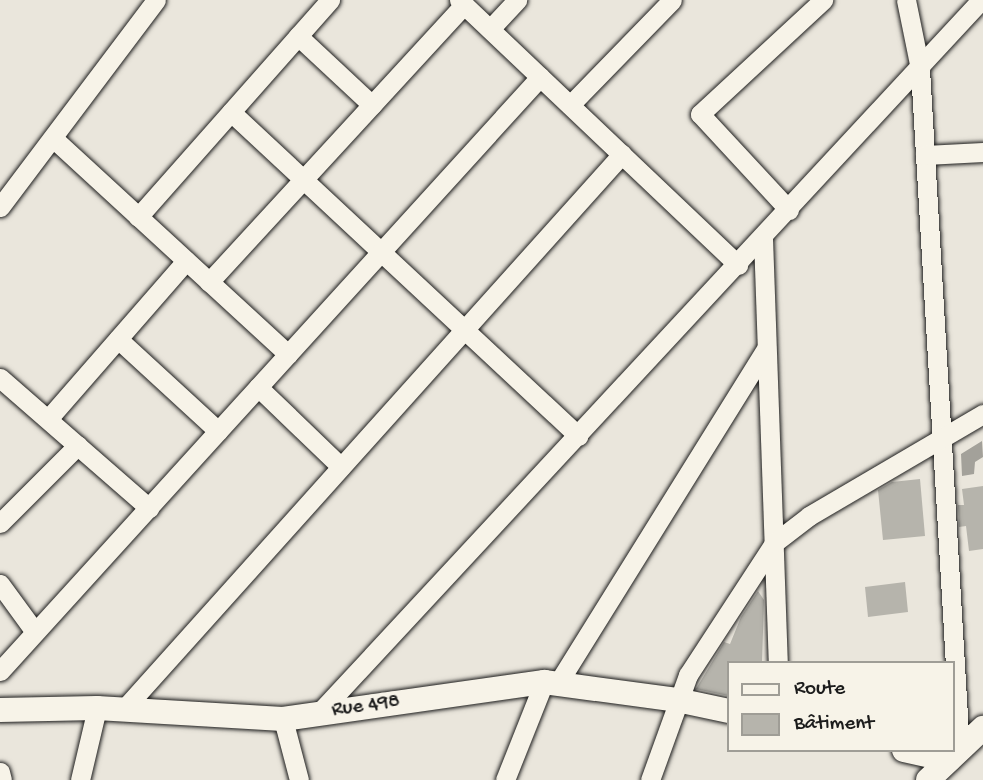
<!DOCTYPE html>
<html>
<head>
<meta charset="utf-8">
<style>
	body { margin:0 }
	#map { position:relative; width:983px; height:780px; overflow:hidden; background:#eae6dc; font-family:"Gochi Hand",sans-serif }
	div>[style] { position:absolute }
	.water>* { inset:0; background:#a3a19a }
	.building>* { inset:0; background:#b6b4ac }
	.roads { filter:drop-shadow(0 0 2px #1c1c1c) drop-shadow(0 0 2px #1c1c1c) }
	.minor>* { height:19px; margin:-9.5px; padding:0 9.5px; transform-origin:9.5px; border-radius:9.5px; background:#f7f3e8 }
	.tertiary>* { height:24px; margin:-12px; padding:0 12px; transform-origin:12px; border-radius:12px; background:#f7f3e8 }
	span { translate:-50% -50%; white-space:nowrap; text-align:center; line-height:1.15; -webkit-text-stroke:7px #f7f3e8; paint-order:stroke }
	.street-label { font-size:21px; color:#1c1c1c }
	.legend { position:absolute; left:727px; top:661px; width:228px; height:91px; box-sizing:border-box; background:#f7f3e8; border:2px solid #9f9d96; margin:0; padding:9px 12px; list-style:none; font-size:21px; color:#1c1c1c }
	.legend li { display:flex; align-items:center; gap:14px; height:35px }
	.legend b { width:35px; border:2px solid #9f9d96 }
</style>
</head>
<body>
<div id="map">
	<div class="water">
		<i style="clip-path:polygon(982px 441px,983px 457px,975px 462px,974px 474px,962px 476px,961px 454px)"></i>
	</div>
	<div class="building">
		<i style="clip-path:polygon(920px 479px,925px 536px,883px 540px,878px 490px,892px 482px)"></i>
		<i style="clip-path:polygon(983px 486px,983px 549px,969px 551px,966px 526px,959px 527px,958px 505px,964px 505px,962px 489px)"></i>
		<i style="clip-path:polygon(905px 582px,908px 612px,868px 617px,865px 587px)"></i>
		<i style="clip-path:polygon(758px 591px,764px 600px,762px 663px,729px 663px,729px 696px,696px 689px,724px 642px,730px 644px,741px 617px)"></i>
	</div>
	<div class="roads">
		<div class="minor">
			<i style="left:459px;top:0;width:385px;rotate:43.5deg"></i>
			<i style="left:906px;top:0;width:70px;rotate:78.5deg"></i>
			<i style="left:920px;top:69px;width:682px;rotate:86.64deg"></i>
			<i style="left:490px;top:29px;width:40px;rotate:-47deg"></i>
			<i style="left:298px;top:36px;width:101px;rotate:43deg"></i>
			<i style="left:570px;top:105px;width:146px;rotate:-45.8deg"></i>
			<i style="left:231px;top:112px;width:475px;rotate:43deg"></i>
			<i style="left:54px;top:139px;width:318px;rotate:42.6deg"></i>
			<i style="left:925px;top:155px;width:58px;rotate:-3deg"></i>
			<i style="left:0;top:207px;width:259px;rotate:-53deg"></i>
			<i style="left:789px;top:210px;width:131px;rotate:-132.8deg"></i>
			<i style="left:700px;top:114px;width:168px;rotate:-42.8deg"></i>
			<i style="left:138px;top:217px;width:290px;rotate:-48.5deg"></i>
			<i style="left:763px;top:238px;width:425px;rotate:88deg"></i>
			<i style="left:209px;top:282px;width:377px;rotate:-47.4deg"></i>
			<i style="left:118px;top:339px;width:136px;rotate:42.6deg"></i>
			<i style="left:0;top:378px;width:198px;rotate:41.1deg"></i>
			<i style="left:258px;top:387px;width:115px;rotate:43.9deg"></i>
			<i style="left:48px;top:419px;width:210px;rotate:-48.9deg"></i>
			<i style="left:0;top:523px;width:110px;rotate:-45deg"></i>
			<i style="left:0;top:584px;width:59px;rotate:53.9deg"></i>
			<i style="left:0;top:671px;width:803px;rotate:-47.73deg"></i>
			<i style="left:558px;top:683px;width:393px;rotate:-58.1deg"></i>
			<i style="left:123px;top:710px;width:747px;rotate:-48.09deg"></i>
			<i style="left:318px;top:714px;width:974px;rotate:-47.12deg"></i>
			<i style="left:283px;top:719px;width:63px;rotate:75.3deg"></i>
			<i style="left:0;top:772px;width:8px;rotate:76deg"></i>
			<i style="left:80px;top:780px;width:74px;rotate:-76.7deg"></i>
			<i style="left:505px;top:780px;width:105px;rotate:-68.3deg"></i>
			<i style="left:650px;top:780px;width:112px;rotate:-70.1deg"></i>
			<i style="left:688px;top:675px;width:158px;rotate:-56.9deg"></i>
			<i style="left:774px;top:543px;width:44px;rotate:-37.6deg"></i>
			<i style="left:809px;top:516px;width:202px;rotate:-30.4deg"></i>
		</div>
		<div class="tertiary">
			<i style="left:0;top:710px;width:97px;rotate:-1.2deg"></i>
			<i style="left:97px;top:708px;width:186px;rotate:3.4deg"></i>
			<i style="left:283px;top:719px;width:264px;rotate:-8.1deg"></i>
			<i style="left:544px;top:682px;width:134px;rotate:7.7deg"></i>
			<i style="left:677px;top:700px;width:53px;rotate:11.9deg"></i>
			<i style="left:904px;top:750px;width:46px;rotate:12.5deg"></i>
			<i style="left:928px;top:780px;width:76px;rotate:-43.4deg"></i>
		</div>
	</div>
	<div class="street-label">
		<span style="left:366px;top:707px;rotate:-8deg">Rue 498</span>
	</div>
	<ul class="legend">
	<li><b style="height:9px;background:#f7f3e8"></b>Route</li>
	<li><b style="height:19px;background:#b6b4ac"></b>Bâtiment</li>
	</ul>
</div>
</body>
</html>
